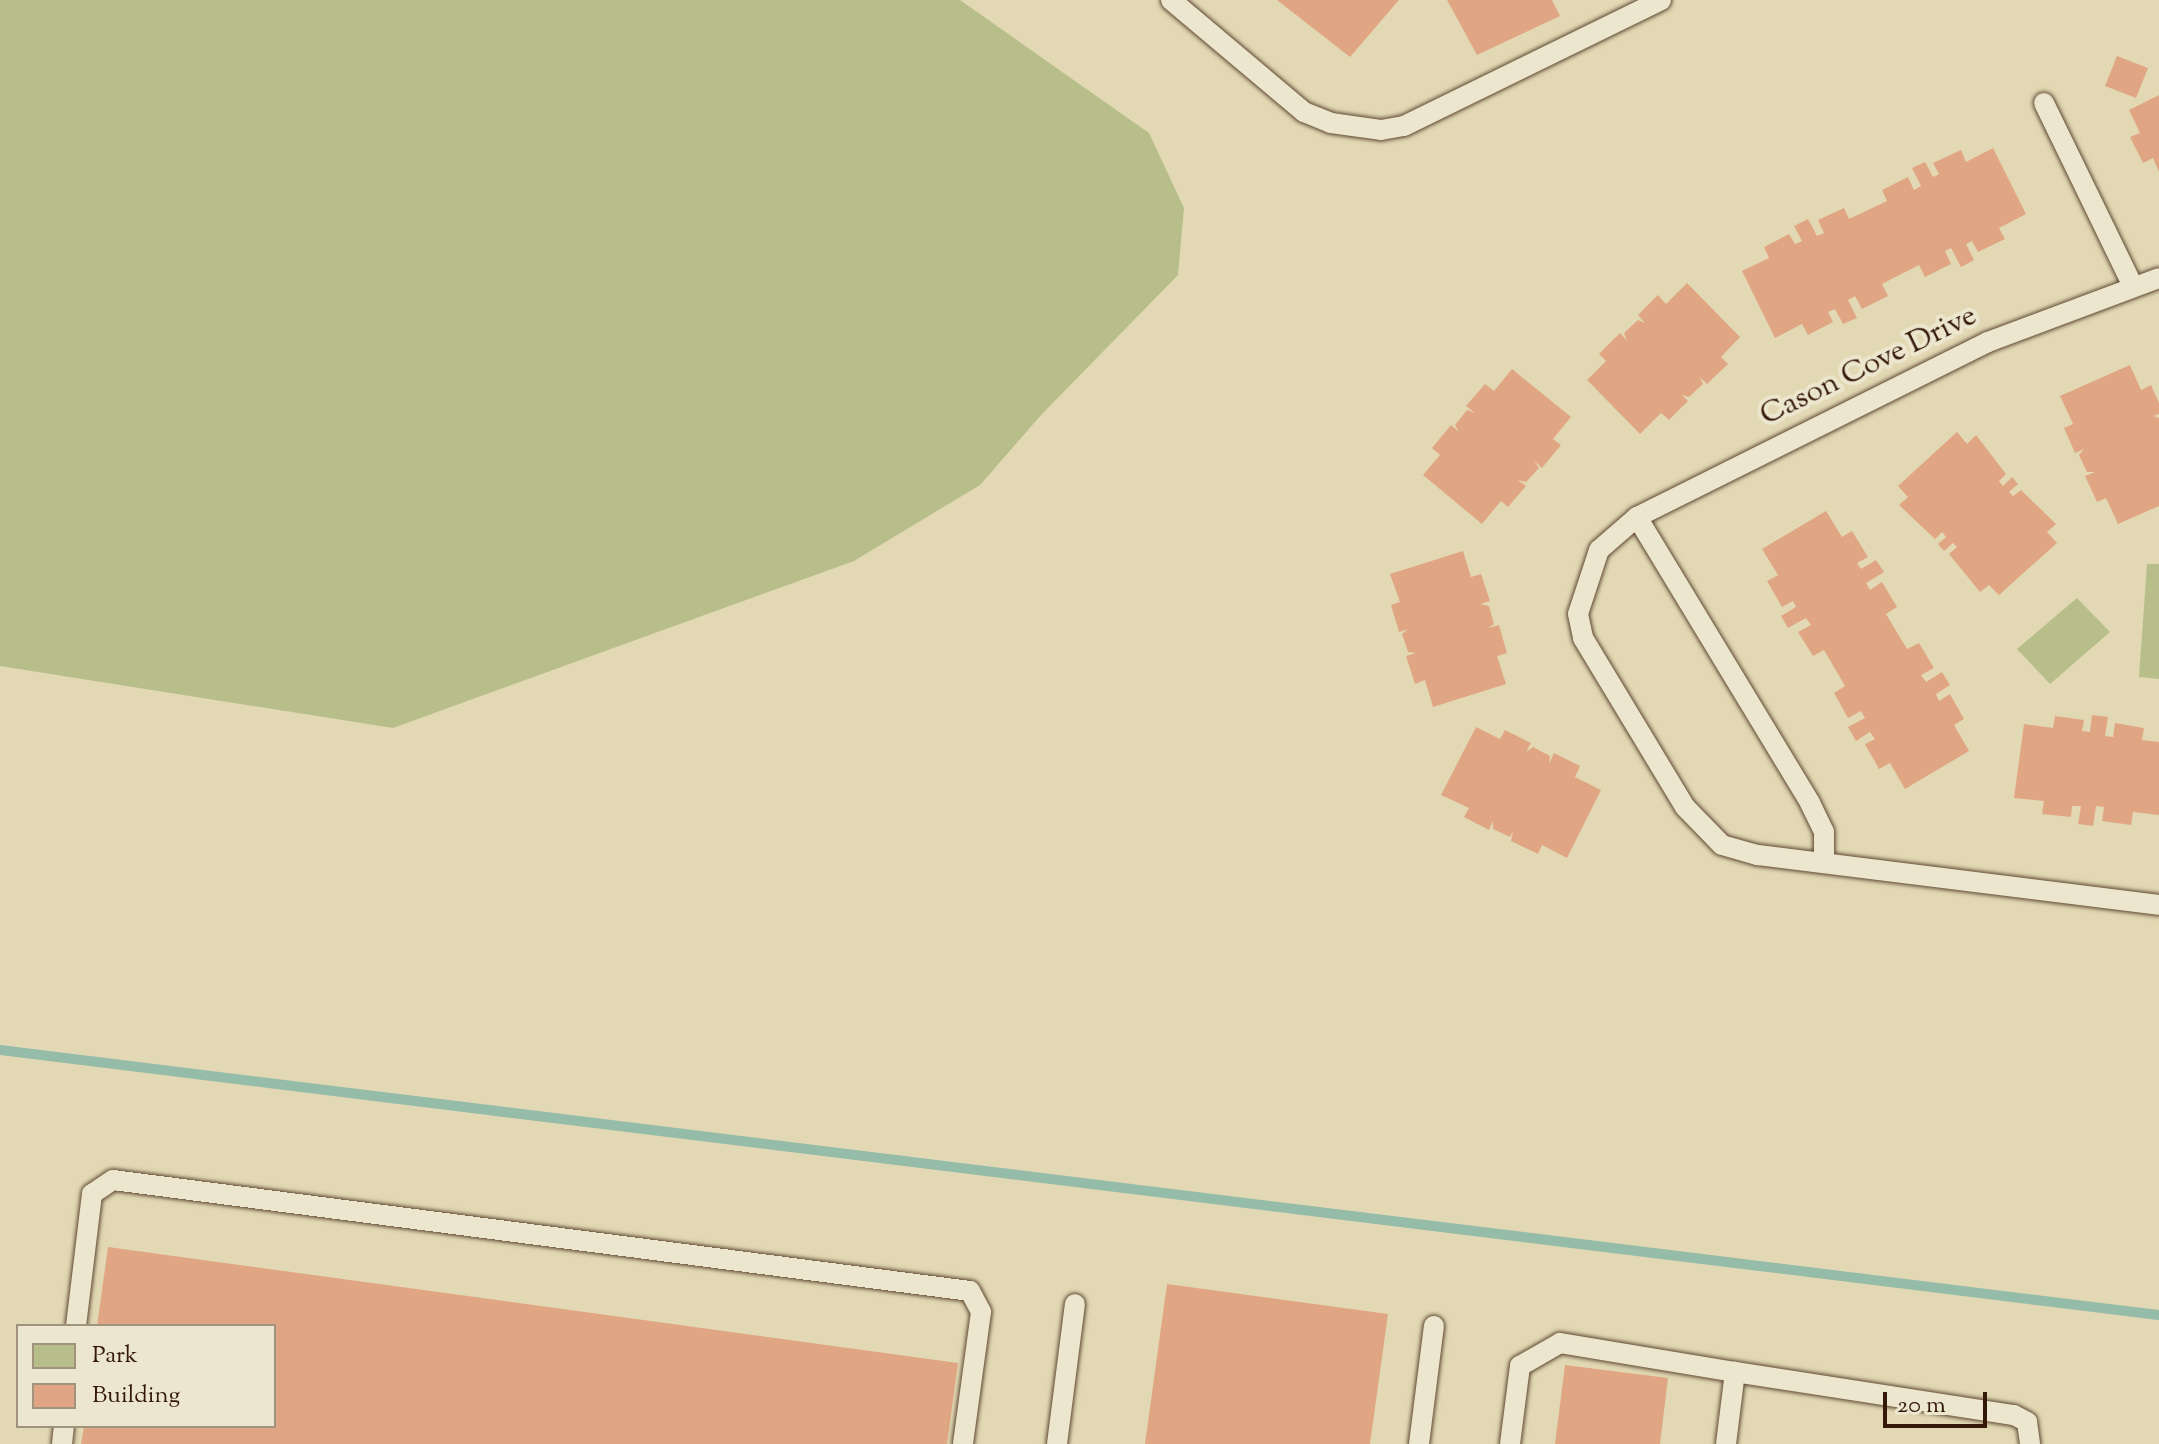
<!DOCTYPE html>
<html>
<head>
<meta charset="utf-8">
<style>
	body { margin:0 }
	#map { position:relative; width:2159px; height:1444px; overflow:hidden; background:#e2d9b4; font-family:"Sorts Mill Goudy",serif }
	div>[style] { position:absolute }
	.green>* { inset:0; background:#b8be8a }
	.stream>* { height:10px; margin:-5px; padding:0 5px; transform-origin:5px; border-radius:5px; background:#95bba9 }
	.building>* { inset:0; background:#e0a683 }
	.roads { filter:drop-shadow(0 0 2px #5f4832) drop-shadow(0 0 2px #5f4832) }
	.service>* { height:20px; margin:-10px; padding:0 10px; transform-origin:10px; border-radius:10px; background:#ece6ce }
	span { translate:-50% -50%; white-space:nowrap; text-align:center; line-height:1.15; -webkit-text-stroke:8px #ece6ce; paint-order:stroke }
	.street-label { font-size:30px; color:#331707 }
	.legend { position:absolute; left:16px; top:1324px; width:260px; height:104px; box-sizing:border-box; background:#ece6ce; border:2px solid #a2937e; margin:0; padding:10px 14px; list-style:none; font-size:24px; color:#331707 }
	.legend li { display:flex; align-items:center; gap:16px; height:40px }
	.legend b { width:40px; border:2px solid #a2937e }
	.scale { position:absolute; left:1883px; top:1392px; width:104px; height:36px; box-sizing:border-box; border:4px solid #331707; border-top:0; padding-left:10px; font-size:24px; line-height:28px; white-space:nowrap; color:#331707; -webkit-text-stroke:6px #ece6ce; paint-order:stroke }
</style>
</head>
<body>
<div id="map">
	<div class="green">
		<i style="clip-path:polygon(0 0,960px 0,1149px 133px,1184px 208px,1178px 275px,1042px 414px,980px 485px,854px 561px,393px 728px,0 666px)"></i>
		<i style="clip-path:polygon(2147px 564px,2159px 564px,2159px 679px,2139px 677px)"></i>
		<i style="clip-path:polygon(2077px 598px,2110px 632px,2050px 684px,2017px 649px)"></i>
	</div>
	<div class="stream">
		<i style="left:0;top:1050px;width:2175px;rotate:7deg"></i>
	</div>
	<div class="building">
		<i style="clip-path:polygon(1277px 0,1399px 0,1350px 57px)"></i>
		<i style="clip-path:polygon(1447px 0,1552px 0,1560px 16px,1477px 55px)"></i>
		<i style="clip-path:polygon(2117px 56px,2148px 68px,2136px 98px,2105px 86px)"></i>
		<i style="clip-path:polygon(2159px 95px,2159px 172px,2153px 158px,2143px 163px,2130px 137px,2140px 133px,2129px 110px)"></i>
		<i style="clip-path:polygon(1993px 148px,2026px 214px,1999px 228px,2005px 239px,1978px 252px,1972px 241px,1966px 244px,1974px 260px,1961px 267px,1951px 248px,1945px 251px,1951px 264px,1925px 277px,1919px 265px,1882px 284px,1888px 296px,1862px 309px,1855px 296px,1848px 300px,1857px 318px,1843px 324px,1835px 309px,1828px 312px,1833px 322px,1808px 335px,1802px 324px,1775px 338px,1742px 271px,1769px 258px,1764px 247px,1789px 234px,1795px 244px,1802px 241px,1794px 226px,1808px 219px,1817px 236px,1824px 233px,1818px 220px,1844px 208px,1849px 219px,1887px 201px,1882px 190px,1908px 177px,1914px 190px,1921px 186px,1912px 168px,1925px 162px,1933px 177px,1939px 174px,1933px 163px,1961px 150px,1966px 162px)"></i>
		<i style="clip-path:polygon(1687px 283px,1740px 337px,1721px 357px,1728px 364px,1707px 384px,1700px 377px,1703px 384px,1689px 397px,1682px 395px,1688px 401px,1669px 420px,1661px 413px,1640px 434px,1587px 380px,1606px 361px,1599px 354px,1620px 333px,1627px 341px,1624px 333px,1638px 320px,1645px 323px,1638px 315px,1658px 295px,1666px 304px)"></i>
		<i style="clip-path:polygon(2130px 365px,2141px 390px,2151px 385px,2159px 403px,2159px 414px,2153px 416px,2159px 418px,2159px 506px,2118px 524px,2106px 498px,2097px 502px,2085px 476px,2095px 472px,2087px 472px,2079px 455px,2084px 449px,2075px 453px,2064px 428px,2073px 424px,2060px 396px)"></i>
		<i style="clip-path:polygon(1512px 369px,1571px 417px,1553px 439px,1561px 445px,1542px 468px,1534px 461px,1539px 468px,1526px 482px,1518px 480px,1526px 486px,1508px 507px,1501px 501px,1482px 524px,1423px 475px,1440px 455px,1432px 448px,1451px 425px,1459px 432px,1455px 425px,1467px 410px,1475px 413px,1466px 406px,1485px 384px,1494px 391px)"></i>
		<i style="clip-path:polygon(1957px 432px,1967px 444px,1976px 435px,2006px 474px,1999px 481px,2003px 486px,2012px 477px,2018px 484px,2009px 492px,2013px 496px,2021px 490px,2056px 524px,2047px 532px,2057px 543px,1999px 595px,1989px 585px,1980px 592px,1949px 554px,1957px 547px,1953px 543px,1944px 551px,1938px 544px,1946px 537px,1942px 532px,1935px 539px,1899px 505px,1908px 497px,1898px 486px)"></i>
		<i style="clip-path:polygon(1826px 511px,1842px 537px,1852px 531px,1868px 557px,1857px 563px,1861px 569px,1876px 560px,1884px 572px,1866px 583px,1870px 590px,1882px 582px,1897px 607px,1886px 614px,1907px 649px,1919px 643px,1934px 668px,1921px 675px,1926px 682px,1942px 672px,1950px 685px,1936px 694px,1939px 701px,1950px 694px,1964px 719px,1954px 725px,1969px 751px,1905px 789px,1890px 763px,1879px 769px,1865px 744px,1875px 739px,1870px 732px,1856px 741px,1848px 727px,1865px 718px,1861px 711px,1848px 718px,1834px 693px,1845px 686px,1824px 650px,1813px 656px,1798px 632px,1811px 625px,1806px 618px,1788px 628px,1781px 616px,1796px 607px,1793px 601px,1782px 607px,1767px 581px,1778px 575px,1762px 549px)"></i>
		<i style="clip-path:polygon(1463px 551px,1471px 577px,1481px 574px,1490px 601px,1480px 604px,1489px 606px,1494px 624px,1488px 628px,1499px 625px,1507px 653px,1497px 656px,1506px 684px,1433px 707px,1425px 680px,1415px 684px,1406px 656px,1416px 653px,1408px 652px,1402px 634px,1408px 629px,1399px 632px,1391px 605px,1400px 602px,1390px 574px)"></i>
		<i style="clip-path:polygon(2092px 715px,2108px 717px,2105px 736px,2113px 737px,2115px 723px,2144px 728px,2142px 740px,2159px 742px,2159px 815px,2133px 812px,2131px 825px,2102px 821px,2104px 807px,2096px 806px,2093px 826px,2078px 824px,2081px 806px,2072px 806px,2071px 817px,2042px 814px,2044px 801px,2014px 798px,2024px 724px,2053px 728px,2055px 716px,2084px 720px,2082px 731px,2090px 732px)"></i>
		<i style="clip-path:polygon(1476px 727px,1500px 739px,1505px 730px,1531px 743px,1526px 752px,1533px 747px,1550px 756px,1549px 764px,1554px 753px,1580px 766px,1575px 777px,1601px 790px,1567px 858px,1542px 845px,1538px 854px,1511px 841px,1513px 831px,1510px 837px,1493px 829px,1493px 821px,1489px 830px,1464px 817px,1469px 808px,1441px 795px)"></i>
		<i style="clip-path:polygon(108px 1247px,958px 1363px,947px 1444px,81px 1444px,84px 1426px,274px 1426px,274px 1326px,97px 1326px)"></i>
		<i style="clip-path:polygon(1167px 1284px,1388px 1314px,1370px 1444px,1145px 1444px)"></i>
		<i style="clip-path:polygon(1565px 1365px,1668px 1378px,1660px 1444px,1555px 1444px)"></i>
	</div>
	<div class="roads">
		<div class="service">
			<i style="left:1171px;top:0;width:174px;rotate:40.1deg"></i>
			<i style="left:1304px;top:112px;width:29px;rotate:22deg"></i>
			<i style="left:1331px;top:123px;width:50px;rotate:8deg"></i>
			<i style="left:1381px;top:130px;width:23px;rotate:-10deg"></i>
			<i style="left:1404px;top:126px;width:286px;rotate:-26.1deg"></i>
			<i style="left:2044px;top:103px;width:203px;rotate:64.1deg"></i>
			<i style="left:2159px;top:278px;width:183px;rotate:159.5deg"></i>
			<i style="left:1988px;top:342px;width:392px;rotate:153.5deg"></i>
			<i style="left:1637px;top:517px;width:50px;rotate:139deg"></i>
			<i style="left:1599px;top:550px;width:67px;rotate:108.2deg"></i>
			<i style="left:1578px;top:614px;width:25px;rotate:78deg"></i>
			<i style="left:1583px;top:638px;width:197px;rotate:58.9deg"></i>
			<i style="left:1685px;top:807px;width:53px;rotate:45.8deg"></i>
			<i style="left:1722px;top:845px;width:37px;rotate:16deg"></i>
			<i style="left:1758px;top:855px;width:404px;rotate:7.1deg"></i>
			<i style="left:1637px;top:517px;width:334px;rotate:58.8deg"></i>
			<i style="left:1810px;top:803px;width:32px;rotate:64deg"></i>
			<i style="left:1824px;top:832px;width:31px;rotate:90deg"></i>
			<i style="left:76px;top:1326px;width:133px;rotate:-83.1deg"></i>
			<i style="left:92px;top:1194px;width:25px;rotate:-34deg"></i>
			<i style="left:113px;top:1180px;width:864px;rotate:7.38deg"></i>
			<i style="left:970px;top:1291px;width:24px;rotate:62deg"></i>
			<i style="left:981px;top:1312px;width:133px;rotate:97.8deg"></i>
			<i style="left:62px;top:1444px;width:18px;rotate:-84deg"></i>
			<i style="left:1057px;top:1444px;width:141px;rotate:-82.7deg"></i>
			<i style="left:1419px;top:1444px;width:119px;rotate:-82.8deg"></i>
			<i style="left:1510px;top:1444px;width:79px;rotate:-82.7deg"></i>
			<i style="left:1520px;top:1366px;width:46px;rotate:-29.9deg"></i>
			<i style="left:1560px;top:1343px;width:177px;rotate:9.4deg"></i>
			<i style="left:1726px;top:1444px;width:73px;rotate:-82.9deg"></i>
			<i style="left:1735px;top:1372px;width:282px;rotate:8.8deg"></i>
			<i style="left:2014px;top:1415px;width:15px;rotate:28deg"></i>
			<i style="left:2027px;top:1422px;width:22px;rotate:82deg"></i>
		</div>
	</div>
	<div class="street-label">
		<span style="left:1869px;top:367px;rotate:-26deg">Cason Cove Drive</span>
	</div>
	<ul class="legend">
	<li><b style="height:22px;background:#b8be8a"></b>Park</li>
	<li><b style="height:22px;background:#e0a683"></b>Building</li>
	</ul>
	<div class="scale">20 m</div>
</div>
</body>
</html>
